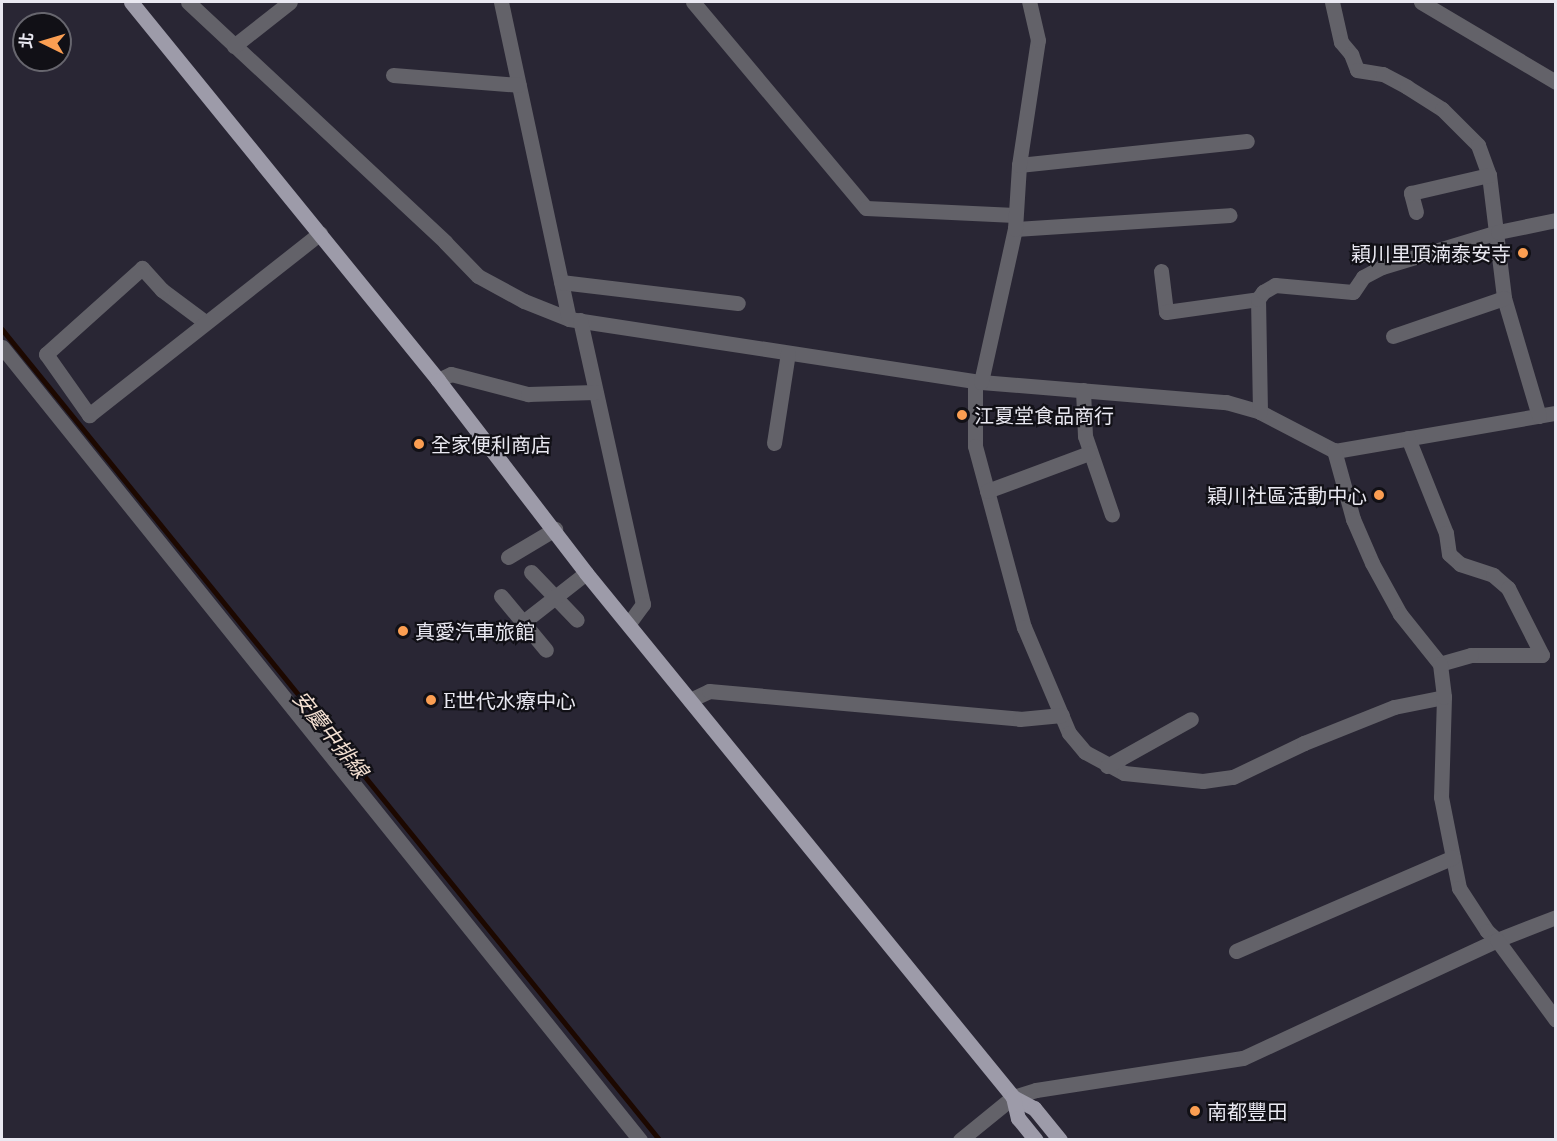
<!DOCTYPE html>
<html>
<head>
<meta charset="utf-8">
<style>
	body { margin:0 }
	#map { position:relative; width:1557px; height:1141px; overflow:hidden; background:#292634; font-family:"IBM Plex Serif","Noto Sans TC",serif }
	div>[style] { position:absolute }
	.stream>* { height:4.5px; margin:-2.25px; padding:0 2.25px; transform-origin:2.25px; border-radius:2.25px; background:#1c0800 }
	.minor>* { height:15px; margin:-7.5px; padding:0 7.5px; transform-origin:7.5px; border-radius:7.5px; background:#636269 }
	.major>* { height:15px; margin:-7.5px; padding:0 7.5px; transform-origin:7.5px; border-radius:7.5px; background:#9d9ba9 }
	.dots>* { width:16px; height:16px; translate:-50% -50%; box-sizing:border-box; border:3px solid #111016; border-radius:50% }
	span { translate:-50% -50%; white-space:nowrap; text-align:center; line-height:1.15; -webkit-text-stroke:4.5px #111016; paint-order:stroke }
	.poi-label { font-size:20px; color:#e9e8f1 }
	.right { translate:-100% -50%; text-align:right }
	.left { translate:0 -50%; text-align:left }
	.water-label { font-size:21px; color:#f4e0d2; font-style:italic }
	.frame { position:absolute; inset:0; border:3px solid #e9e8f1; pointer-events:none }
	.north { position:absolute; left:12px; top:12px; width:60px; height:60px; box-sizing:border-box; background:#111016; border:2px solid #67666e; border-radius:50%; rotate:275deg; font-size:16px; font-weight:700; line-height:24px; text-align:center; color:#e9e8f1 }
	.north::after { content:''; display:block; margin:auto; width:21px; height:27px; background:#fb9e52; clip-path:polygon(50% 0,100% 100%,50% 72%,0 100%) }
</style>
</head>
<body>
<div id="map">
	<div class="stream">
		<i style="left:2px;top:329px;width:1044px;rotate:50.95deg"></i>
	</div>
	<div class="minor">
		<i style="left:188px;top:2px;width:352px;rotate:43deg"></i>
		<i style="left:445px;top:242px;width:47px;rotate:45.9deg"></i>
		<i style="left:478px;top:276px;width:52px;rotate:28.5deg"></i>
		<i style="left:524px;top:301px;width:48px;rotate:21.8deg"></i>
		<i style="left:569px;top:319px;width:417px;rotate:8.7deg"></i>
		<i style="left:981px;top:382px;width:246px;rotate:4.7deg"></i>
		<i style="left:1226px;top:402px;width:35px;rotate:16deg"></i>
		<i style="left:1260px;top:412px;width:85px;rotate:27.5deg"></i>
		<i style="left:1335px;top:451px;width:224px;rotate:-9.8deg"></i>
		<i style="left:501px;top:2px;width:324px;rotate:77.9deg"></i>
		<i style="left:693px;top:2px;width:269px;rotate:50deg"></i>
		<i style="left:866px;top:208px;width:149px;rotate:2.7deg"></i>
		<i style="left:1332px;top:2px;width:41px;rotate:77.3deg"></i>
		<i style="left:1341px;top:42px;width:16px;rotate:50deg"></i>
		<i style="left:1351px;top:54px;width:17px;rotate:69deg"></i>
		<i style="left:1357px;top:70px;width:26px;rotate:9deg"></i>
		<i style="left:1383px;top:74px;width:27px;rotate:28deg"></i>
		<i style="left:1407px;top:87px;width:41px;rotate:32.2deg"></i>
		<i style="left:1442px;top:109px;width:51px;rotate:45deg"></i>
		<i style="left:1478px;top:145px;width:32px;rotate:70deg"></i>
		<i style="left:1489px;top:175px;width:124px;rotate:83deg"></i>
		<i style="left:1504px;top:298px;width:123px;rotate:73.5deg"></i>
		<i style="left:1421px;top:2px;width:157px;rotate:30.7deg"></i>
		<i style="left:234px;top:46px;width:71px;rotate:-38.2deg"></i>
		<i style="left:393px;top:75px;width:126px;rotate:4.5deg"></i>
		<i style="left:1019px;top:165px;width:229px;rotate:-6deg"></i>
		<i style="left:1416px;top:212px;width:20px;rotate:-105deg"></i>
		<i style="left:1411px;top:193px;width:80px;rotate:-13deg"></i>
		<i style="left:1015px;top:229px;width:215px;rotate:-3.7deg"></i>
		<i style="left:1161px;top:271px;width:41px;rotate:83deg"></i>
		<i style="left:1166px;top:312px;width:93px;rotate:-8deg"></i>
		<i style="left:561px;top:282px;width:178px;rotate:6.8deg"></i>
		<i style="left:580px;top:320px;width:291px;rotate:77.5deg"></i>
		<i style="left:643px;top:604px;width:24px;rotate:126deg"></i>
		<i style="left:205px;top:322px;width:54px;rotate:-143.3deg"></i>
		<i style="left:162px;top:290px;width:30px;rotate:-132deg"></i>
		<i style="left:142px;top:268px;width:129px;rotate:138.1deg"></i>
		<i style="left:46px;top:354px;width:75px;rotate:54.8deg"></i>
		<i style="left:89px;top:415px;width:294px;rotate:-38.2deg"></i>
		<i style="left:1393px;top:336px;width:117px;rotate:-18.9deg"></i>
		<i style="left:2px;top:347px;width:1018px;rotate:51.18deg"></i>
		<i style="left:438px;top:380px;width:14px;rotate:-25deg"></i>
		<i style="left:451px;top:374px;width:80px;rotate:14.6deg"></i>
		<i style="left:528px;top:394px;width:67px;rotate:-1.7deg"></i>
		<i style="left:975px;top:382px;width:64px;rotate:90deg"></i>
		<i style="left:975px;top:446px;width:188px;rotate:74.9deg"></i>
		<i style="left:1024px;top:627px;width:115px;rotate:67deg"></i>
		<i style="left:1069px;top:733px;width:25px;rotate:50deg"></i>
		<i style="left:1085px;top:752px;width:44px;rotate:28.3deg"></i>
		<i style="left:1124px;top:773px;width:79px;rotate:5.8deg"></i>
		<i style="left:1203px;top:781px;width:30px;rotate:-8deg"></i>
		<i style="left:1233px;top:777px;width:79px;rotate:-25.6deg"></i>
		<i style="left:1304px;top:743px;width:97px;rotate:-21.8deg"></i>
		<i style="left:1394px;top:707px;width:51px;rotate:-11.3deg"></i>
		<i style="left:1444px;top:697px;width:100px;rotate:91.7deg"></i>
		<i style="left:1441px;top:797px;width:93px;rotate:78.8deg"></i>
		<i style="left:1459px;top:888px;width:51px;rotate:56.9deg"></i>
		<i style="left:1487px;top:931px;width:13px;rotate:42deg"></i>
		<i style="left:1497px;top:940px;width:63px;rotate:-21.3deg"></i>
		<i style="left:981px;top:382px;width:157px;rotate:-77.5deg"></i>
		<i style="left:1015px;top:229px;width:64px;rotate:-86.4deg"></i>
		<i style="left:1019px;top:165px;width:126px;rotate:-81.4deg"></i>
		<i style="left:1038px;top:40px;width:39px;rotate:-103deg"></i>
		<i style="left:1083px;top:390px;width:46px;rotate:87.5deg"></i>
		<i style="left:1085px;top:436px;width:83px;rotate:71.1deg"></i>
		<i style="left:1260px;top:412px;width:113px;rotate:-91deg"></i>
		<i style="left:1258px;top:299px;width:9px;rotate:-54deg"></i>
		<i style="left:1263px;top:292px;width:14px;rotate:-30deg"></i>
		<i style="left:1275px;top:285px;width:78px;rotate:5.1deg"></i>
		<i style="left:1353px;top:292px;width:18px;rotate:-56deg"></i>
		<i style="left:1363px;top:277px;width:21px;rotate:-28deg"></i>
		<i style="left:1382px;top:267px;width:121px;rotate:-16.8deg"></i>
		<i style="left:1498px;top:232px;width:59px;rotate:-11.7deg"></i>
		<i style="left:1408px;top:438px;width:102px;rotate:68.2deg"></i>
		<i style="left:1446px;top:533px;width:21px;rotate:82deg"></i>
		<i style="left:1449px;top:554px;width:15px;rotate:42deg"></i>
		<i style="left:1460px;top:564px;width:35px;rotate:18deg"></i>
		<i style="left:1493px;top:575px;width:20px;rotate:41deg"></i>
		<i style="left:1508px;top:588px;width:75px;rotate:63.1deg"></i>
		<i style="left:1542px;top:655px;width:71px;rotate:180deg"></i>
		<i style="left:1471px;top:655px;width:32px;rotate:164deg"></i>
		<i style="left:774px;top:443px;width:91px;rotate:-81.2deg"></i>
		<i style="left:1334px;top:450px;width:72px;rotate:74.6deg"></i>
		<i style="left:1353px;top:519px;width:48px;rotate:66.6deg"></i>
		<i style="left:1372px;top:563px;width:58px;rotate:61.2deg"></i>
		<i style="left:1400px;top:614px;width:64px;rotate:51.3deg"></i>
		<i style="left:1440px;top:664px;width:33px;rotate:83deg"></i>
		<i style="left:987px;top:491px;width:109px;rotate:-20.4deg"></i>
		<i style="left:508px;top:557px;width:55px;rotate:-30.8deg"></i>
		<i style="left:531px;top:572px;width:66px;rotate:46.2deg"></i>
		<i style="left:501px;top:596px;width:70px;rotate:50.2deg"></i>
		<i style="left:522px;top:623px;width:81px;rotate:-38deg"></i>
		<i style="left:690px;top:700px;width:21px;rotate:-25deg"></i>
		<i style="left:709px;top:691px;width:312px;rotate:5.1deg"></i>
		<i style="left:1020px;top:719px;width:42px;rotate:-5.4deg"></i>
		<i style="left:1107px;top:766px;width:96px;rotate:-29.2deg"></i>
		<i style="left:1236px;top:951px;width:236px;rotate:-23.4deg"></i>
		<i style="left:960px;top:1140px;width:68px;rotate:-39.1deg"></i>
		<i style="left:1013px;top:1097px;width:24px;rotate:-17deg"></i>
		<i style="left:1036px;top:1090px;width:209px;rotate:-8.8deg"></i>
		<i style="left:1243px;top:1058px;width:280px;rotate:-24.9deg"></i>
		<i style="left:1497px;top:940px;width:99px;rotate:53.6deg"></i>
	</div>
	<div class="major">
		<i style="left:131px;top:2px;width:487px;rotate:50.9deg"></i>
		<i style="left:438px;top:380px;width:243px;rotate:52.5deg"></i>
		<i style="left:586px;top:573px;width:676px;rotate:50.82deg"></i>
		<i style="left:1013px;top:1097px;width:24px;rotate:28deg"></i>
		<i style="left:1034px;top:1108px;width:41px;rotate:50.9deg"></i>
		<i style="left:1013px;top:1097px;width:22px;rotate:77deg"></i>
		<i style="left:1018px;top:1118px;width:28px;rotate:51deg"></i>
	</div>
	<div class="dots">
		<i style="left:1523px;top:253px;background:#fb9e52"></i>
		<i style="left:962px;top:415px;background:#fb9e52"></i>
		<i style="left:419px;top:444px;background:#fb9e52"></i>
		<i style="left:1379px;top:495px;background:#fb9e52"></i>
		<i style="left:403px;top:631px;background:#fb9e52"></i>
		<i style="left:431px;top:700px;background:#fb9e52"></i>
		<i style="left:1195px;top:1111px;background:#fb9e52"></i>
	</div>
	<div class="poi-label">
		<span class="right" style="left:1511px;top:253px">穎川里頂湳泰安寺</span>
		<span class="left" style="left:974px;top:415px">江夏堂食品商行</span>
		<span class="left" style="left:431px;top:444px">全家便利商店</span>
		<span class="right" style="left:1367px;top:495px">穎川社區活動中心</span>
		<span class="left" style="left:415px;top:631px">真愛汽車旅館</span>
		<span class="left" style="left:443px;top:700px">E世代水療中心</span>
		<span class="left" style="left:1207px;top:1111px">南都豐田</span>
	</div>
	<div class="water-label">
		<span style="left:331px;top:734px;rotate:51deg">安慶中排線</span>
	</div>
	<div class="frame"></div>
	<div class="north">北</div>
</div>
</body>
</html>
